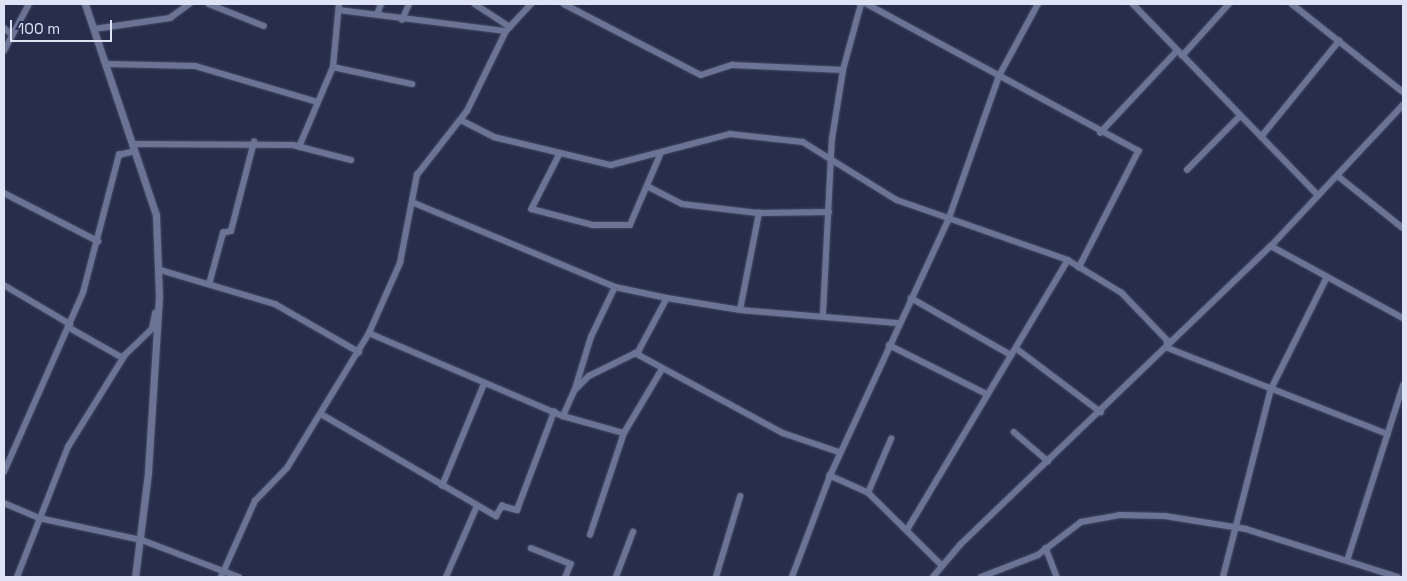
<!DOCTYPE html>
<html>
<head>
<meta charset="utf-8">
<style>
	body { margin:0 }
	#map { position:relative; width:1407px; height:581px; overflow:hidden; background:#272d4b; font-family:"Space Grotesk",sans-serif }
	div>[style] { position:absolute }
	.roads { filter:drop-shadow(0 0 1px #464b63) drop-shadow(0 0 1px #464b63) }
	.minor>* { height:5.5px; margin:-2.75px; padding:0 2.75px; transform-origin:2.75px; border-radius:2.75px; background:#6c7495 }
	.tertiary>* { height:7px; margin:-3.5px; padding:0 3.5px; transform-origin:3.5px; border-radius:3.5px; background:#6c7495 }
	span { translate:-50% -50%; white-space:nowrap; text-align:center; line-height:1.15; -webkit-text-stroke:4px #272d4b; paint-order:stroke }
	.frame { position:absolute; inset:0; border:5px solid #dee3f6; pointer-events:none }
	.scale { position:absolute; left:10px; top:20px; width:102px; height:22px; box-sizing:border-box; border:2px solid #dee3f6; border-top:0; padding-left:6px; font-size:15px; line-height:18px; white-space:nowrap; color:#dee3f6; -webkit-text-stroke:4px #272d4b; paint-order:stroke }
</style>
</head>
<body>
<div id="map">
	<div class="roads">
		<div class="minor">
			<i style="left:209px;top:4px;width:59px;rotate:21.8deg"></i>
			<i style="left:475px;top:4px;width:42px;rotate:33.3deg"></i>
			<i style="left:564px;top:4px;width:154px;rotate:27.4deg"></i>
			<i style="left:701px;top:75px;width:33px;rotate:-18deg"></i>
			<i style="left:732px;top:65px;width:111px;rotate:2.6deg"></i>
			<i style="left:867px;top:4px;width:309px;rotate:28.4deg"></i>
			<i style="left:1139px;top:151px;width:131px;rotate:117.1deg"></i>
			<i style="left:1133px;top:4px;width:266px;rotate:45.9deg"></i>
			<i style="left:1292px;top:4px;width:142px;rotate:38.4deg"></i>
			<i style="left:339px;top:10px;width:168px;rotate:7.2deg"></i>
			<i style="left:377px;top:15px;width:12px;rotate:-70deg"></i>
			<i style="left:402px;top:20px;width:17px;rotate:-66deg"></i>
			<i style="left:4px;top:28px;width:11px;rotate:38deg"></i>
			<i style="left:94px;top:29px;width:77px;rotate:-8.2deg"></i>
			<i style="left:170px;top:18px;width:24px;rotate:-36deg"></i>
			<i style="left:4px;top:51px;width:53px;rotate:-62deg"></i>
			<i style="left:1182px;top:56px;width:70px;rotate:-47.9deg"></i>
			<i style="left:108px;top:64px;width:87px;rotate:1.3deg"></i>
			<i style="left:195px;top:66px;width:127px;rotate:16.4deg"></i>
			<i style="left:333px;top:67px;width:81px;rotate:12.1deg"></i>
			<i style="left:461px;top:120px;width:37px;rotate:27deg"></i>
			<i style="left:494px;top:137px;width:120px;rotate:13.5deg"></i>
			<i style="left:611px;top:165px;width:123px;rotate:-14.6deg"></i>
			<i style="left:730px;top:134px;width:73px;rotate:6.3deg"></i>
			<i style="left:803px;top:142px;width:110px;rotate:31.7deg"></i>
			<i style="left:897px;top:200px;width:181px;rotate:19.3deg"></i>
			<i style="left:1068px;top:260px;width:63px;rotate:31.4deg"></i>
			<i style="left:1122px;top:293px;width:65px;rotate:46.2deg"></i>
			<i style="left:1167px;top:340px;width:8px;rotate:83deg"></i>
			<i style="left:1168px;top:348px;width:236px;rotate:21.4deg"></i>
			<i style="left:1100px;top:133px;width:112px;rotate:-46.8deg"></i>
			<i style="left:1261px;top:137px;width:124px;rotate:-50.9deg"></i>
			<i style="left:133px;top:144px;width:160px;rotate:0.4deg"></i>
			<i style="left:293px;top:145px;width:60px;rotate:14.5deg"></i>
			<i style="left:299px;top:147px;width:87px;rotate:-67deg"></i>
			<i style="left:333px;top:67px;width:63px;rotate:-84.6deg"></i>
			<i style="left:560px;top:154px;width:62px;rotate:117deg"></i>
			<i style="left:532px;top:209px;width:63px;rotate:14.7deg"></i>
			<i style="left:593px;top:225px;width:37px"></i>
			<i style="left:630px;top:225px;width:76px;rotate:-66.8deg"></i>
			<i style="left:1187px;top:170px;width:76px;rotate:-45.5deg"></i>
			<i style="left:1338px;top:176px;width:83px;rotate:38.7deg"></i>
			<i style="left:647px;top:186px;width:39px;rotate:27deg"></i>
			<i style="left:682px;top:204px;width:78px;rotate:6.7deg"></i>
			<i style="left:759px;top:213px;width:70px;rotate:-0.8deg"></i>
			<i style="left:4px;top:193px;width:106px;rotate:27.1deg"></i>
			<i style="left:412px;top:202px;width:220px;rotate:22.7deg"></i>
			<i style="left:615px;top:287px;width:53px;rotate:11.9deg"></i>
			<i style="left:1271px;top:246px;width:150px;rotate:28.6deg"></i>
			<i style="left:160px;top:270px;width:120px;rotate:16.5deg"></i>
			<i style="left:275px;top:304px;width:97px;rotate:29.7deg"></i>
			<i style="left:210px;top:281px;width:50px;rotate:-74.8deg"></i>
			<i style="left:223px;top:233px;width:8px;rotate:-14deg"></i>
			<i style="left:231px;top:231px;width:92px;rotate:-75.5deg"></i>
			<i style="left:4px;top:285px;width:77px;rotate:30.6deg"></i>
			<i style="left:911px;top:298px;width:115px;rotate:29.7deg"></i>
			<i style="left:740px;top:310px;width:99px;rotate:-78.9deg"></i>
			<i style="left:823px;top:314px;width:175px;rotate:-87.1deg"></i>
			<i style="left:832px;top:139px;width:70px;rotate:-80.9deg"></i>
			<i style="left:843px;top:70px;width:68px;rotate:-74.7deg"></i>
			<i style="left:68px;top:327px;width:63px;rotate:29.4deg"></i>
			<i style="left:369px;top:333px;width:211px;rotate:23.2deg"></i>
			<i style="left:563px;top:416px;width:27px;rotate:-66deg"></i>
			<i style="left:574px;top:391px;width:21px;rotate:-45deg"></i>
			<i style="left:589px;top:376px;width:55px;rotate:-26.1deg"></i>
			<i style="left:638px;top:352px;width:61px;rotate:-61.8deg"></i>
			<i style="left:667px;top:298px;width:74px;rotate:9.3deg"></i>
			<i style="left:740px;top:310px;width:160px;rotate:4.7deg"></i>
			<i style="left:889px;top:345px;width:110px;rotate:26.6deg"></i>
			<i style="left:1017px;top:349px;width:105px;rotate:36.9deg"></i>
			<i style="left:635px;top:353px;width:168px;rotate:28.4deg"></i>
			<i style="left:783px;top:433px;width:59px;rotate:18.7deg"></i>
			<i style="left:575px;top:389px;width:54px;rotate:-72.9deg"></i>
			<i style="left:591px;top:337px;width:55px;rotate:-64.4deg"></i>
			<i style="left:321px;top:414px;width:203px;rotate:30.2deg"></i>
			<i style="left:496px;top:516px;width:12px;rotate:-59deg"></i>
			<i style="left:502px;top:506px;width:16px;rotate:15deg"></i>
			<i style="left:517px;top:510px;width:105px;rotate:-69.3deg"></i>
			<i style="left:563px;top:416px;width:63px;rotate:15.6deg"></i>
			<i style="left:1014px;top:432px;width:45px;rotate:40.5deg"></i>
			<i style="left:4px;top:472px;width:196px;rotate:-66.2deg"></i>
			<i style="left:83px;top:293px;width:143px;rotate:-75.4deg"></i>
			<i style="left:119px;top:155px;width:16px;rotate:-14deg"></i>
			<i style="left:442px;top:486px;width:110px;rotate:-67.6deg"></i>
			<i style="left:868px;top:493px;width:59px;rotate:-66.9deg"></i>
			<i style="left:4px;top:503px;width:38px;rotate:23deg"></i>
			<i style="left:39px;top:518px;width:105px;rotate:12.1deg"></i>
			<i style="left:142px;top:540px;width:104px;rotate:20.9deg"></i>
			<i style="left:907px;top:530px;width:314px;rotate:-59.2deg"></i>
			<i style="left:590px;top:535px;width:108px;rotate:-71.6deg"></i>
			<i style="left:624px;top:433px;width:72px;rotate:-59.2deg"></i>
			<i style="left:531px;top:548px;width:43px;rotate:21.8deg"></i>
			<i style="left:571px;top:564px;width:14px;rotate:111deg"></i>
			<i style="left:1046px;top:548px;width:31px;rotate:69deg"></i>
			<i style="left:1348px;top:558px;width:181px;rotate:-72.3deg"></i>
			<i style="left:942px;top:566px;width:104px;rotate:-135.4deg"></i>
			<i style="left:868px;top:493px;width:42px;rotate:-155.9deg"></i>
			<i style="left:830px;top:476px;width:281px;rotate:-65.2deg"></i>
			<i style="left:948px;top:221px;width:154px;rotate:-70.6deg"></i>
			<i style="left:999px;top:76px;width:82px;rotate:-61.6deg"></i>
			<i style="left:17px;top:577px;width:140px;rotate:-68.6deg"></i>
			<i style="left:68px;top:447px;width:108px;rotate:-58.2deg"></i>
			<i style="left:125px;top:355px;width:37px;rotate:-44deg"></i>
			<i style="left:152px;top:329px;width:16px;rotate:-79deg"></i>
			<i style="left:221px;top:577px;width:83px;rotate:-65.9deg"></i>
			<i style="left:255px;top:501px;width:46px;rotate:-45.9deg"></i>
			<i style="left:287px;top:468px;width:158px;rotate:-58.7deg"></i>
			<i style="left:369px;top:333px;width:77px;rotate:-66.1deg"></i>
			<i style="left:400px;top:263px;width:90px;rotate:-79.1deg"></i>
			<i style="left:417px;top:175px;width:81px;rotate:-52deg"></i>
			<i style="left:467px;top:111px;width:89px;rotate:-64deg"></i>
			<i style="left:506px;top:31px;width:37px;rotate:-47deg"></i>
			<i style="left:446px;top:577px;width:77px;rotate:-66.4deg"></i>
			<i style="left:616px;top:577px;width:48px;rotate:-69.3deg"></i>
			<i style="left:716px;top:577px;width:84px;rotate:-73.3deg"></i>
			<i style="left:792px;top:577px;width:108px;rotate:-69.4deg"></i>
			<i style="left:933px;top:577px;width:42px;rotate:-49.8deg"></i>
			<i style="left:960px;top:545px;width:431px;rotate:-43.9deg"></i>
			<i style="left:1271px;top:246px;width:193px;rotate:-46.9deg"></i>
			<i style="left:981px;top:577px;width:61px;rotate:-21.1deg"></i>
			<i style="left:1038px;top:555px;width:54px;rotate:-37.5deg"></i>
			<i style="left:1081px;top:522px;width:39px;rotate:-10deg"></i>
			<i style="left:1119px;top:515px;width:46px;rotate:1.2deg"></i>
			<i style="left:1165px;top:516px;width:82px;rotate:9.1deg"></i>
			<i style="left:1246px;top:529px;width:159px;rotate:17.5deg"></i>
			<i style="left:1223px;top:577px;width:194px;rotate:-75.7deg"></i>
			<i style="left:1271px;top:389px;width:125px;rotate:-63.4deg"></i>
		</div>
		<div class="tertiary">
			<i style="left:85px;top:4px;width:223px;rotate:71.4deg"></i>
			<i style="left:156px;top:215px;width:82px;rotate:87.9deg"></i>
			<i style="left:159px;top:297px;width:176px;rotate:93.6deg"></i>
			<i style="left:148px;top:473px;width:105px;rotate:97.1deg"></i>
		</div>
	</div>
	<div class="frame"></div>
	<div class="scale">100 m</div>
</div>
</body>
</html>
